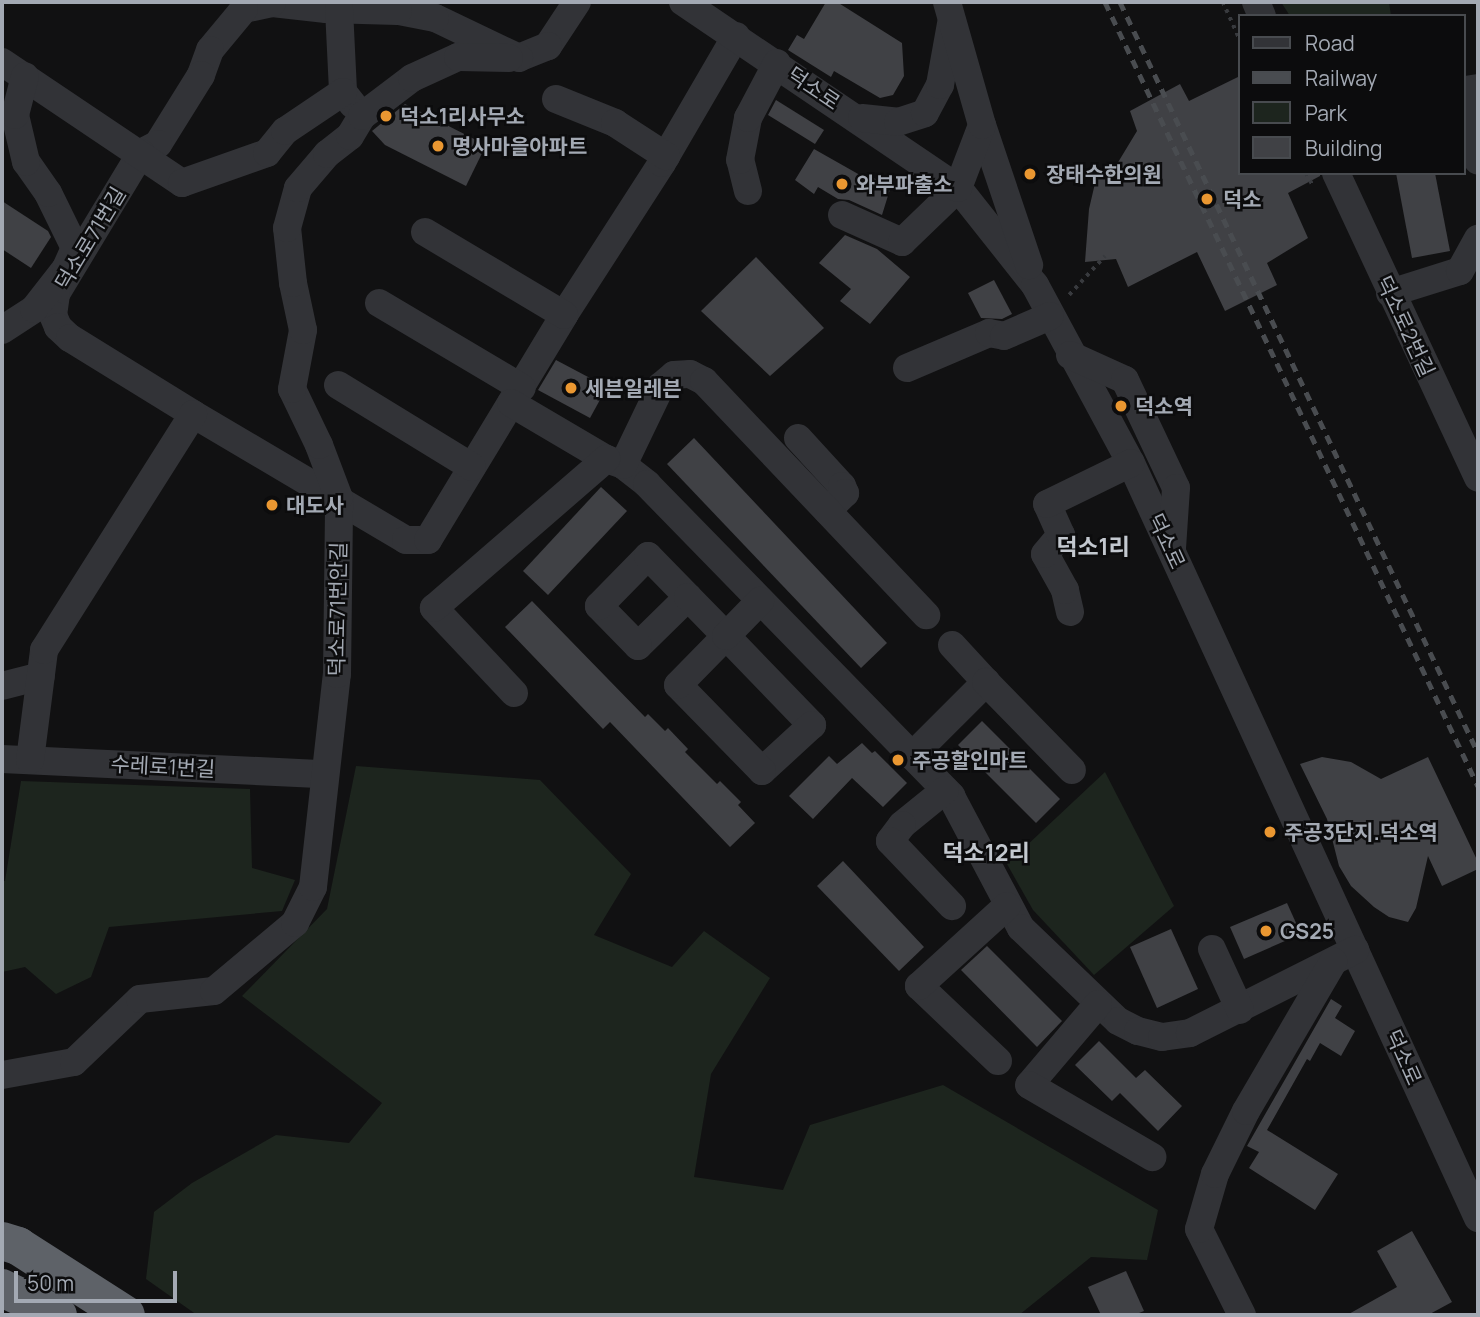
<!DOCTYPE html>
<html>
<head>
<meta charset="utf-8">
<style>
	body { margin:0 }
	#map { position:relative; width:1480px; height:1317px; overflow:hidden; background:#111112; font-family:Manrope,"Noto Sans KR",sans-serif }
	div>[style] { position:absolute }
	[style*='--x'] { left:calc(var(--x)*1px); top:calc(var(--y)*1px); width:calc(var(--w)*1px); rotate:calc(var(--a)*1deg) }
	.green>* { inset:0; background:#1d251e }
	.building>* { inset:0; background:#404145 }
	.path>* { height:3.5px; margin-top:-1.75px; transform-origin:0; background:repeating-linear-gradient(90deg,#383a3e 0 3.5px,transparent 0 8.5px) }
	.minor>* { height:28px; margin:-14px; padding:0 14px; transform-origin:14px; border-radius:14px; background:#323337 }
	.highway>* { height:38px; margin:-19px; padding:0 19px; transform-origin:19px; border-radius:19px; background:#5e6268 }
	.rail>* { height:5px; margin-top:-2.5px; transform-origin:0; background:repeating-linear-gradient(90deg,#494c50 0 9px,transparent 0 16px) }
	.dots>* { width:19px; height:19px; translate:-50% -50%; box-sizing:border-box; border:4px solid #0c0c0d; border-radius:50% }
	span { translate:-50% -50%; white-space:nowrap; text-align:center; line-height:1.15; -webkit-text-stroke:5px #0c0c0d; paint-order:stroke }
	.street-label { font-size:21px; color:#a3a9b3 }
	.poi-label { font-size:21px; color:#a3a9b3; font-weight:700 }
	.left { translate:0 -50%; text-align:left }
	.neighbourhood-label { font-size:23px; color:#c3c8cf; font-weight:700 }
	.frame { position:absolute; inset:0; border:4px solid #a3a9b3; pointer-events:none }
	.legend { position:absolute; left:1238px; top:14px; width:228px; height:161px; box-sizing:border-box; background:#0c0c0d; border:2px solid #484b4f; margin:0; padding:9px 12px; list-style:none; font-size:21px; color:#a3a9b3 }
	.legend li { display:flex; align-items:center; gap:14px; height:35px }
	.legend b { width:35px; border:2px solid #484b4f }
	.scale { position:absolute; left:14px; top:1271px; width:163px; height:32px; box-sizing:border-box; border:4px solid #a3a9b3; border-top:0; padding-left:9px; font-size:21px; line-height:24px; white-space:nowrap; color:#a3a9b3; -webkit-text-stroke:5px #0c0c0d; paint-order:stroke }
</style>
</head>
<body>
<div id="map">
	<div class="green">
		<div style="clip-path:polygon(1281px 2px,1389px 2px,1391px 16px,1290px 16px)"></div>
		<div style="clip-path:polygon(356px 766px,540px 780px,631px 874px,594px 935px,672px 967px,704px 931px,770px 978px,711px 1074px,694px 1177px,783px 1190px,810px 1125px,943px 1085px,1158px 1210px,1147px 1260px,1091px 1257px,1019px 1315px,197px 1315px,146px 1279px,154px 1212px,192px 1183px,276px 1135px,349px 1143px,382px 1103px,242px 996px,327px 909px)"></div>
		<div style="clip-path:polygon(1105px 772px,1174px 906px,1094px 975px,1033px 910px,1007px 864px)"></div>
		<div style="clip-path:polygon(21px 781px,250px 789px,252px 868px,295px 880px,282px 911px,109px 927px,91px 977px,56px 994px,25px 967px,2px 972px,2px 881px,5px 881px)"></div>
	</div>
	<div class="building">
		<div style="clip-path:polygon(826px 2px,837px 2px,902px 43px,904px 76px,893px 95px,880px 98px,834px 71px,831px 77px,788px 50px,797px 35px,804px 39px)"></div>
		<div style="clip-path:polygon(1240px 76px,1240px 173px,1320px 173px,1320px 176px,1288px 193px,1308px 238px,1267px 263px,1277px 285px,1225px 311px,1197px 252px,1128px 287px,1116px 259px,1085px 262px,1089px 209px,1096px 179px,1117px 164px,1137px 131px,1130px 111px,1180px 84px,1189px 101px)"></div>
		<div style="clip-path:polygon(776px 100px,824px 130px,815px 144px,768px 115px)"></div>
		<div style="clip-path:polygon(405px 104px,486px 145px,466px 186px,385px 145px,372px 131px)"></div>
		<div style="clip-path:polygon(814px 149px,867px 179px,869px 176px,891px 186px,882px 215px,849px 200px,838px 199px,818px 187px,814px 194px,795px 180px)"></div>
		<div style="clip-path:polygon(1396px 173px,1435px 173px,1450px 251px,1412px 258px)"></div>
		<div style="clip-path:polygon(2px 201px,48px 231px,51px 237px,31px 268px,2px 249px)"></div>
		<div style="clip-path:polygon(845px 235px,877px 249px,910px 277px,870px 324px,840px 301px,851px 289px,819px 263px)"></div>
		<div style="clip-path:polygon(756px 257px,824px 328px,770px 376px,701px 311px)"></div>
		<div style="clip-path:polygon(994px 280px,1012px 314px,1002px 319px,981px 318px,968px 293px)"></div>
		<div style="clip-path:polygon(556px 360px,607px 387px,590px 418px,538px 390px)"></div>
		<div style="clip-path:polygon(694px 438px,887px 643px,861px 668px,667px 464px)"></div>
		<div style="clip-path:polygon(601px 487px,627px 511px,548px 595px,523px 571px)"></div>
		<div style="clip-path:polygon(532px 601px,645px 717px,648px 714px,665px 731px,668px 728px,688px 749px,685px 752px,717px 784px,720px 781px,741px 802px,738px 805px,755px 823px,730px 847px,610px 722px,603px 729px,505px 627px)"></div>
		<div style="clip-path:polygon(982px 721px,1060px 799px,1036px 823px,958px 745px)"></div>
		<div style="clip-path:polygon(862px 743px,872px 753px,875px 751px,907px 783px,883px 807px,852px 778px,813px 819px,789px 796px,829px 756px,837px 764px)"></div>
		<div style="clip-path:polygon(1322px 757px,1351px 762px,1381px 779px,1428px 757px,1478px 862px,1478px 869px,1442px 886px,1428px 856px,1416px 908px,1408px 922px,1389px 917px,1374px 907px,1351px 886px,1339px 866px,1327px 819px,1300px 764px)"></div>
		<div style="clip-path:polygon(843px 861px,924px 947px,899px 971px,817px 886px)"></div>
		<div style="clip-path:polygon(1287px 903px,1301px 934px,1244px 959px,1230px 927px)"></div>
		<div style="clip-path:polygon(1171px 929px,1198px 989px,1157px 1008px,1130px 947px)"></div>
		<div style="clip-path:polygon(987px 946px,1062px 1021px,1037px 1047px,961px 970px)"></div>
		<div style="clip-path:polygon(1331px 999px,1342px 1006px,1335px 1018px,1355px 1031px,1341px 1056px,1320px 1043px,1310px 1061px,1307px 1059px,1267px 1130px,1338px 1174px,1315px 1210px,1249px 1168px,1259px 1152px,1247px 1146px)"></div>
		<div style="clip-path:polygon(1099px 1041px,1136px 1078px,1145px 1070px,1182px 1106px,1158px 1131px,1120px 1093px,1112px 1101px,1075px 1065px)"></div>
		<div style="clip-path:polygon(1412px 1231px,1452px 1302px,1428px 1315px,1347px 1315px,1397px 1287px,1377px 1251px)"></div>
		<div style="clip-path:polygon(1126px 1271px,1144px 1311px,1134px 1315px,1101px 1315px,1088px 1287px)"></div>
	</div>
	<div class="path">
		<div style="--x:1223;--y:2;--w:42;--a:65.9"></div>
		<div style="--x:1306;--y:173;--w:13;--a:61"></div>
		<div style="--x:1069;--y:295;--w:53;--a:-47.3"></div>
	</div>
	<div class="minor">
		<div style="--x:577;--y:2;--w:53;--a:123.4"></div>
		<div style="--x:548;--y:46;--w:31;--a:158"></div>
		<div style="--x:519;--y:58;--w:93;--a:-154.5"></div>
		<div style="--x:435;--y:18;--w:38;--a:-169"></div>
		<div style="--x:398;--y:11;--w:72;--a:-178.4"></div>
		<div style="--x:326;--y:9;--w:54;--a:-173.7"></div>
		<div style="--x:272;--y:3;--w:29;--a:168"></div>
		<div style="--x:244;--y:9;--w:53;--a:129.7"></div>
		<div style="--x:210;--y:50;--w:27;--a:110"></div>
		<div style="--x:201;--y:75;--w:81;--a:121.9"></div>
		<div style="--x:158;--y:144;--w:19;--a:152"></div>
		<div style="--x:141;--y:153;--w:165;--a:121.1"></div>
		<div style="--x:56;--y:294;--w:21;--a:98"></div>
		<div style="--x:53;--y:315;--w:13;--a:67"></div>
		<div style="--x:58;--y:327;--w:16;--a:43"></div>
		<div style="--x:70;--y:338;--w:145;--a:31.7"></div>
		<div style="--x:193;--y:414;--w:247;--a:30.6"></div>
		<div style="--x:406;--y:540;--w:22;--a:0"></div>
		<div style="--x:428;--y:540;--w:263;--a:-58.8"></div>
		<div style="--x:564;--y:315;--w:181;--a:-57.2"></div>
		<div style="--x:662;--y:163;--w:147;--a:-59.8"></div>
		<div style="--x:683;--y:2;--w:332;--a:34.1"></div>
		<div style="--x:958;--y:188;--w:124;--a:51.6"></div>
		<div style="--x:1035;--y:285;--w:202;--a:61.7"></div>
		<div style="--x:1131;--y:463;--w:831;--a:65.32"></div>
		<div style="--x:1256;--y:2;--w:15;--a:67"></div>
		<div style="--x:339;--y:9;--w:83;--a:87.2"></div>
		<div style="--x:343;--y:92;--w:16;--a:52"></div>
		<div style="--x:2;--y:62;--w:217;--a:33.9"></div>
		<div style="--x:182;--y:183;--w:90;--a:-19.4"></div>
		<div style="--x:267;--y:153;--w:28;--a:-51"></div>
		<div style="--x:285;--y:131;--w:70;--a:-33.9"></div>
		<div style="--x:1478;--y:88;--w:13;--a:171"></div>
		<div style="--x:1465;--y:90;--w:72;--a:79.6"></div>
		<div style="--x:556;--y:99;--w:64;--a:22.1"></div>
		<div style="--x:615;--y:123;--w:61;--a:32.9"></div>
		<div style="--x:862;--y:118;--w:36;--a:6"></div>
		<div style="--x:898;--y:122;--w:28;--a:-18"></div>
		<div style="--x:925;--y:113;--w:32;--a:-62"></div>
		<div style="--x:940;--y:85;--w:62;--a:-79.8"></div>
		<div style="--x:982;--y:125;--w:148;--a:71.4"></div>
		<div style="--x:1336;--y:173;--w:336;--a:65"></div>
		<div style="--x:748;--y:191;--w:32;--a:-104"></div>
		<div style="--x:740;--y:160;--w:43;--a:-79.2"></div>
		<div style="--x:748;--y:118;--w:62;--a:-62.2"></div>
		<div style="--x:842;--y:215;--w:66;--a:24.2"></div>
		<div style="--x:902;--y:242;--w:78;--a:-44"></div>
		<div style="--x:958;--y:188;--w:67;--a:-69.1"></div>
		<div style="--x:982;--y:125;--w:128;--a:-105.9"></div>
		<div style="--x:425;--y:232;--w:162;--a:30.8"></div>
		<div style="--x:1390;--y:293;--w:73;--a:-17.4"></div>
		<div style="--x:1460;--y:271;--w:37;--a:-61"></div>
		<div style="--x:379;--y:303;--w:166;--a:30.7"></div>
		<div style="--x:2;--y:330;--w:38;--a:-33"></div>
		<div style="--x:34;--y:309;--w:52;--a:-52"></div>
		<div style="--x:66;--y:268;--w:22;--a:-66"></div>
		<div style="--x:75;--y:248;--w:61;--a:-116.1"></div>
		<div style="--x:48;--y:193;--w:38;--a:-125"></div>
		<div style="--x:26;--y:162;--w:48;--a:-103.2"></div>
		<div style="--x:15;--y:115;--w:40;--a:-75.6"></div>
		<div style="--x:1070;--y:355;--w:60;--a:24.4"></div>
		<div style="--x:1125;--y:380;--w:119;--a:64.7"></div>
		<div style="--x:1176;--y:488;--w:61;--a:93.8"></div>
		<div style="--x:907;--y:368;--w:89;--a:-23.1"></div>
		<div style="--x:989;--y:333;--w:15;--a:11"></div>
		<div style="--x:1004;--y:336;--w:50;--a:-23.5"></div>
		<div style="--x:338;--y:385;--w:157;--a:31.5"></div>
		<div style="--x:511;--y:403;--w:110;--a:30.5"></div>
		<div style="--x:606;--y:459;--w:18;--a:19"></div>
		<div style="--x:623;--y:465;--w:31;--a:38"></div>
		<div style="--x:647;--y:484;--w:436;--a:45.7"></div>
		<div style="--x:951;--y:796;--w:149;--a:62.1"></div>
		<div style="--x:1021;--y:928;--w:134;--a:43.8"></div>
		<div style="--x:1118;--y:1021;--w:22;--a:27"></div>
		<div style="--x:1138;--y:1031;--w:25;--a:14"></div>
		<div style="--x:1162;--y:1037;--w:28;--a:-8"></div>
		<div style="--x:1190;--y:1033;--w:185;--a:-26.7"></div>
		<div style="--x:798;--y:438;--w:65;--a:47.5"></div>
		<div style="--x:842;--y:486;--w:8;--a:67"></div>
		<div style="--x:845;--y:493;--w:25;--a:135"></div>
		<div style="--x:623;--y:465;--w:88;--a:-64.3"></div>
		<div style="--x:661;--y:386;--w:17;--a:-40"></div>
		<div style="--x:674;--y:375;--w:16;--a:-4"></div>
		<div style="--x:690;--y:374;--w:16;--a:27"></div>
		<div style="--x:704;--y:381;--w:323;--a:46.5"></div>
		<div style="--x:688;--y:597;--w:70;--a:135.6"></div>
		<div style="--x:638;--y:646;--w:56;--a:-134.3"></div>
		<div style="--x:599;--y:606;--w:70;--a:-45.6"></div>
		<div style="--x:648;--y:556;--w:57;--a:45.7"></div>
		<div style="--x:688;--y:597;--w:54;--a:45.7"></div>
		<div style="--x:726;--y:636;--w:124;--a:46"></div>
		<div style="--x:812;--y:725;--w:68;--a:137.4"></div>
		<div style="--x:762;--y:771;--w:120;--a:-134.3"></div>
		<div style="--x:678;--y:685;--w:69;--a:-45.6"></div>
		<div style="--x:726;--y:636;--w:49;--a:-45.8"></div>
		<div style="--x:1070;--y:612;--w:23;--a:-103"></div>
		<div style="--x:1065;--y:590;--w:41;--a:-119.1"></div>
		<div style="--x:1045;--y:554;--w:25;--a:-50"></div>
		<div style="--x:1061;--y:535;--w:34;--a:-114"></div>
		<div style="--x:1047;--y:504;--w:93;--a:-26"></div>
		<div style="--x:952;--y:645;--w:50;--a:47.4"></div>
		<div style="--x:2;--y:686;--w:40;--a:-14.4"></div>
		<div style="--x:514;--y:693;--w:117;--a:-133.3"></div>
		<div style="--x:434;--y:608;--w:228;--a:-40.9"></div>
		<div style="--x:912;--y:756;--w:105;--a:-45"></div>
		<div style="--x:986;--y:682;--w:123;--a:45.7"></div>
		<div style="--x:2;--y:759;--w:322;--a:2.7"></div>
		<div style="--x:30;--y:760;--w:111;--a:-82.7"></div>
		<div style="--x:44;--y:650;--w:279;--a:-57.7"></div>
		<div style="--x:945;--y:790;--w:55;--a:140.9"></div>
		<div style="--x:902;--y:825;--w:20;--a:127"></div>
		<div style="--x:890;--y:841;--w:90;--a:46.4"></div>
		<div style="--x:1212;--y:949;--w:67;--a:65.3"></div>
		<div style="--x:1098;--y:1004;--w:106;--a:130.4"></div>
		<div style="--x:1029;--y:1085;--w:143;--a:30.3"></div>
		<div style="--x:998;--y:1061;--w:109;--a:-136.5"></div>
		<div style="--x:919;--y:986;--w:119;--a:-42.3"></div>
		<div style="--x:2;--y:1075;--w:73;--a:-10.2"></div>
		<div style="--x:74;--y:1062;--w:91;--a:-43.7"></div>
		<div style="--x:140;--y:999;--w:74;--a:-6.2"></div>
		<div style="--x:214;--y:991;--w:106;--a:-40"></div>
		<div style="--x:295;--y:923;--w:40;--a:-63.4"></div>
		<div style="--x:313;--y:887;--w:214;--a:-83.6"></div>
		<div style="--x:337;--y:674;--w:176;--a:-89.3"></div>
		<div style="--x:339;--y:498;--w:57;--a:-110.7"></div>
		<div style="--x:319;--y:445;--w:62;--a:-115.7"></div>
		<div style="--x:292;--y:389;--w:60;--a:-79.4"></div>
		<div style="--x:303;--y:330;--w:48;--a:-102"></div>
		<div style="--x:293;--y:283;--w:55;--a:-96.2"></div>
		<div style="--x:287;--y:228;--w:41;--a:-74.6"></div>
		<div style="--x:298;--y:188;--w:45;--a:-49.5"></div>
		<div style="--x:327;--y:154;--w:29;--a:-38"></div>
		<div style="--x:350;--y:136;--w:23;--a:-59"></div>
		<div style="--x:362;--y:116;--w:63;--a:-37.2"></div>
		<div style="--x:412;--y:78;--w:51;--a:-24.5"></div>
		<div style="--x:458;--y:57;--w:51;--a:1.1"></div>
		<div style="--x:1242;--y:1315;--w:96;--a:-116.6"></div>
		<div style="--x:1199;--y:1229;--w:57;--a:-73.8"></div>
		<div style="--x:1215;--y:1174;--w:70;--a:-63.8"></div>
		<div style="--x:1246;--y:1111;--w:173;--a:-59.7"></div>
	</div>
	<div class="highway">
		<div style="--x:2;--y:1241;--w:17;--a:17"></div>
		<div style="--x:18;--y:1246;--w:128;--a:32.6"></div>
		<div style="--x:2;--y:1288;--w:62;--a:25.7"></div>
	</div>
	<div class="rail">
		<div style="--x:1105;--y:2;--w:868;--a:64.56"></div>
		<div style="--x:1120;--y:2;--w:832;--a:64.51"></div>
	</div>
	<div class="dots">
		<div style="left:386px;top:116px;background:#ea9731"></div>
		<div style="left:438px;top:146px;background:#ea9731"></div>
		<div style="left:1030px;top:174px;background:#ea9731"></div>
		<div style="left:842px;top:184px;background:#ea9731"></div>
		<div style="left:1207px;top:199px;background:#ea9731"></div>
		<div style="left:571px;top:388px;background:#ea9731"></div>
		<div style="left:1121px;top:406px;background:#ea9731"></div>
		<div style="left:272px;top:505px;background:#ea9731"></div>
		<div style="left:898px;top:760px;background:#ea9731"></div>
		<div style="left:1270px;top:832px;background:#ea9731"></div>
		<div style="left:1266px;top:931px;background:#ea9731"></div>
	</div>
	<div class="street-label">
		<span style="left:814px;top:88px;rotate:34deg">덕소로</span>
		<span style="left:90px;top:238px;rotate:-59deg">덕소로71번길</span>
		<span style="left:1406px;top:326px;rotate:65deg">덕소로2번길</span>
		<span style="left:1167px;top:541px;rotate:65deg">덕소로</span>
		<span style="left:337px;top:609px;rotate:-89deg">덕소로71번안길</span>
		<span style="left:163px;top:766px;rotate:3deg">수레로1번길</span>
		<span style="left:1404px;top:1057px;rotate:66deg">덕소로</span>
	</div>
	<div class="poi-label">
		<span class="left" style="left:400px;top:116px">덕소1리사무소</span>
		<span class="left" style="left:452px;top:146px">명사마을아파트</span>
		<span class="left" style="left:1046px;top:174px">장태수한의원</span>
		<span class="left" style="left:856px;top:184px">와부파출소</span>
		<span class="left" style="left:1223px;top:199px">덕소</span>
		<span class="left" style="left:585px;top:388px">세븐일레븐</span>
		<span class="left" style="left:1135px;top:406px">덕소역</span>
		<span class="left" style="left:286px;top:505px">대도사</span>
		<span class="left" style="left:912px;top:760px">주공할인마트</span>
		<span class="left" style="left:1284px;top:832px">주공3단지.덕소역</span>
		<span class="left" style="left:1280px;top:931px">GS25</span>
	</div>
	<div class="neighbourhood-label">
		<span style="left:1093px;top:546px">덕소1리</span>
		<span style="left:986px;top:852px">덕소12리</span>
	</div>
	<div class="frame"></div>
	<ul class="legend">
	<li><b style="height:9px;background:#323337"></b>Road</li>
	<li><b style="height:9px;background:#494c50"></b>Railway</li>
	<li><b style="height:19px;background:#1d251e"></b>Park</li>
	<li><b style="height:19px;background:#404145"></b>Building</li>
	</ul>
	<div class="scale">50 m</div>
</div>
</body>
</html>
